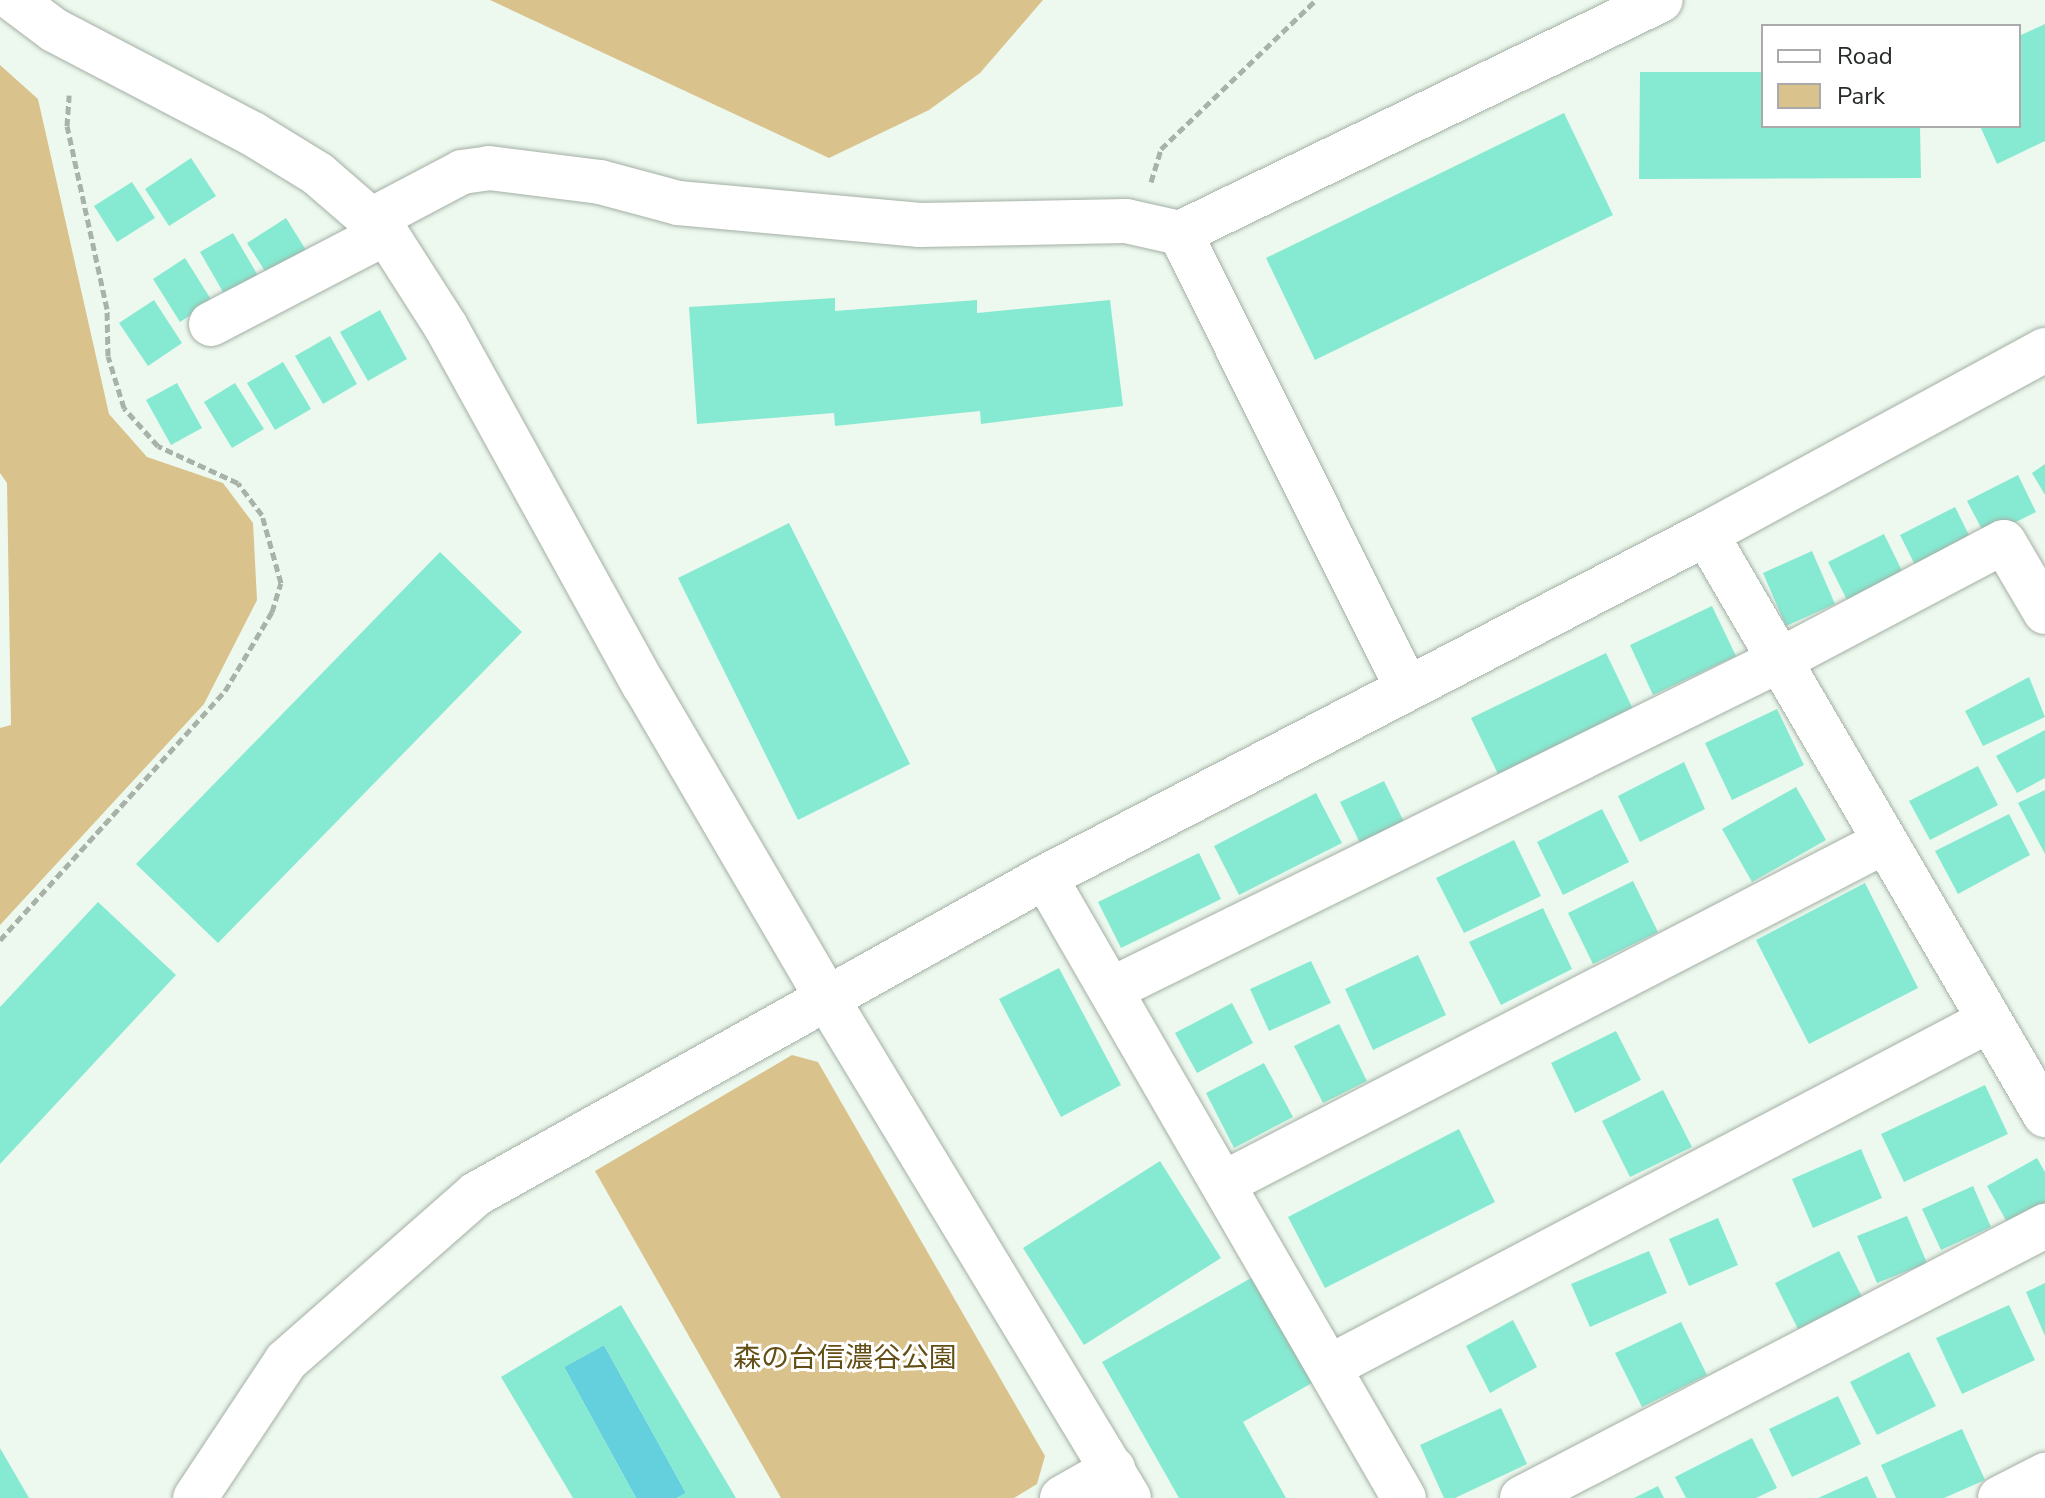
<!DOCTYPE html>
<html>
<head>
<meta charset="utf-8">
<style>
	body { margin:0 }
	#map { position:relative; width:2045px; height:1498px; overflow:hidden; background:#edf9ee; font-family:"Nunito Sans","Noto Sans JP",sans-serif }
	div>[style] { position:absolute }
	[style*='--x'] { left:calc(var(--x)*1px); top:calc(var(--y)*1px); width:calc(var(--w)*1px); rotate:calc(var(--a)*1deg) }
	.green>* { inset:0; background:#d9c28b }
	.water>* { inset:0; background:#64cfdd }
	.building>* { inset:0; background:#86ead2 }
	.path>* { height:5px; margin-top:-2.5px; transform-origin:0; background:repeating-linear-gradient(90deg,#a9b2a9 0 8px,transparent 0 12px) }
	.roads { filter:drop-shadow(0 0 2px #a4afa5) drop-shadow(0 0 2px #a4afa5) }
	.minor>* { height:44px; margin:-22px; padding:0 22px; transform-origin:22px; border-radius:22px; background:#fff }
	span { translate:-50% -50%; white-space:nowrap; text-align:center; line-height:1.15; -webkit-text-stroke:6px #fff; paint-order:stroke }
	.park-label { font-size:28px; color:#634e15 }
	.legend { position:absolute; left:1761px; top:24px; width:260px; height:104px; box-sizing:border-box; background:#fff; border:2px solid #a9aaa9; margin:0; padding:10px 14px; list-style:none; font-size:24px; color:#272b27 }
	.legend li { display:flex; align-items:center; gap:16px; height:40px }
	.legend b { width:40px; border:2px solid #a9aaa9 }
</style>
</head>
<body>
<div id="map">
	<div class="green">
		<div style="clip-path:polygon(490px 0,1043px 0,980px 73px,929px 110px,829px 158px)"></div>
		<div style="clip-path:polygon(0 65px,38px 99px,109px 414px,147px 457px,223px 483px,253px 523px,257px 600px,204px 704px,0 925px,0 728px,11px 725px,7px 483px,0 473px)"></div>
		<div style="clip-path:polygon(792px 1055px,818px 1062px,1045px 1456px,1037px 1484px,1014px 1498px,781px 1498px,595px 1171px)"></div>
	</div>
	<div class="water">
		<div style="clip-path:polygon(604px 1345px,686px 1493px,677px 1498px,636px 1498px,564px 1367px)"></div>
	</div>
	<div class="building">
		<div style="clip-path:polygon(2045px 24px,2045px 141px,1997px 164px,1980px 126px,2019px 126px,2019px 36px)"></div>
		<div style="clip-path:polygon(1640px 72px,1763px 72px,1763px 126px,1920px 126px,1921px 178px,1639px 179px)"></div>
		<div style="clip-path:polygon(1564px 113px,1613px 215px,1315px 360px,1266px 258px)"></div>
		<div style="clip-path:polygon(191px 158px,216px 196px,169px 226px,145px 189px)"></div>
		<div style="clip-path:polygon(132px 182px,155px 218px,117px 242px,94px 206px)"></div>
		<div style="clip-path:polygon(286px 218px,311px 258px,272px 282px,247px 243px)"></div>
		<div style="clip-path:polygon(233px 233px,260px 279px,227px 299px,200px 252px)"></div>
		<div style="clip-path:polygon(185px 258px,212px 301px,180px 322px,153px 279px)"></div>
		<div style="clip-path:polygon(835px 298px,835px 311px,977px 300px,977px 313px,1110px 300px,1123px 406px,981px 424px,980px 411px,835px 426px,834px 413px,697px 424px,689px 307px)"></div>
		<div style="clip-path:polygon(154px 300px,182px 343px,148px 366px,119px 323px)"></div>
		<div style="clip-path:polygon(380px 310px,407px 359px,368px 381px,340px 332px)"></div>
		<div style="clip-path:polygon(330px 336px,357px 384px,323px 404px,295px 356px)"></div>
		<div style="clip-path:polygon(283px 362px,311px 409px,275px 430px,247px 383px)"></div>
		<div style="clip-path:polygon(177px 383px,202px 428px,171px 445px,146px 400px)"></div>
		<div style="clip-path:polygon(235px 383px,264px 429px,232px 448px,204px 402px)"></div>
		<div style="clip-path:polygon(2045px 464px,2045px 495px,2032px 473px)"></div>
		<div style="clip-path:polygon(2018px 475px,2036px 512px,1986px 537px,1967px 501px)"></div>
		<div style="clip-path:polygon(1955px 507px,1974px 545px,1919px 573px,1900px 535px)"></div>
		<div style="clip-path:polygon(789px 523px,910px 764px,798px 820px,678px 578px)"></div>
		<div style="clip-path:polygon(1884px 534px,1906px 579px,1850px 606px,1828px 562px)"></div>
		<div style="clip-path:polygon(1812px 551px,1835px 604px,1786px 626px,1763px 573px)"></div>
		<div style="clip-path:polygon(440px 552px,522px 632px,218px 943px,136px 864px)"></div>
		<div style="clip-path:polygon(1712px 606px,1736px 656px,1653px 695px,1630px 645px)"></div>
		<div style="clip-path:polygon(1606px 653px,1633px 709px,1498px 774px,1471px 718px)"></div>
		<div style="clip-path:polygon(2029px 677px,2045px 717px,1983px 746px,1965px 711px)"></div>
		<div style="clip-path:polygon(1777px 709px,1804px 765px,1732px 800px,1705px 743px)"></div>
		<div style="clip-path:polygon(2045px 730px,2045px 778px,2017px 793px,1996px 756px)"></div>
		<div style="clip-path:polygon(1684px 762px,1705px 809px,1640px 842px,1618px 796px)"></div>
		<div style="clip-path:polygon(1978px 766px,1998px 805px,1930px 840px,1909px 801px)"></div>
		<div style="clip-path:polygon(1384px 781px,1406px 826px,1362px 847px,1340px 802px)"></div>
		<div style="clip-path:polygon(1796px 787px,1826px 840px,1752px 882px,1722px 829px)"></div>
		<div style="clip-path:polygon(2045px 790px,2045px 854px,2018px 803px)"></div>
		<div style="clip-path:polygon(1316px 793px,1342px 843px,1239px 895px,1214px 846px)"></div>
		<div style="clip-path:polygon(1602px 809px,1629px 862px,1563px 895px,1537px 842px)"></div>
		<div style="clip-path:polygon(2009px 814px,2030px 855px,1958px 894px,1935px 851px)"></div>
		<div style="clip-path:polygon(1514px 840px,1541px 896px,1464px 933px,1436px 878px)"></div>
		<div style="clip-path:polygon(1199px 853px,1221px 899px,1121px 948px,1098px 902px)"></div>
		<div style="clip-path:polygon(1633px 881px,1658px 932px,1593px 964px,1568px 913px)"></div>
		<div style="clip-path:polygon(1865px 883px,1918px 988px,1809px 1044px,1756px 940px)"></div>
		<div style="clip-path:polygon(98px 902px,176px 975px,0 1164px,0 1007px)"></div>
		<div style="clip-path:polygon(1543px 908px,1572px 969px,1501px 1005px,1469px 942px)"></div>
		<div style="clip-path:polygon(1418px 955px,1446px 1015px,1373px 1050px,1345px 989px)"></div>
		<div style="clip-path:polygon(1311px 961px,1331px 1003px,1269px 1031px,1250px 989px)"></div>
		<div style="clip-path:polygon(1059px 968px,1121px 1085px,1061px 1117px,999px 999px)"></div>
		<div style="clip-path:polygon(1232px 1003px,1253px 1043px,1197px 1073px,1175px 1033px)"></div>
		<div style="clip-path:polygon(1339px 1024px,1367px 1081px,1323px 1103px,1294px 1046px)"></div>
		<div style="clip-path:polygon(1616px 1031px,1641px 1080px,1575px 1113px,1551px 1063px)"></div>
		<div style="clip-path:polygon(1264px 1063px,1293px 1117px,1234px 1148px,1206px 1093px)"></div>
		<div style="clip-path:polygon(1985px 1085px,2008px 1134px,1904px 1182px,1881px 1134px)"></div>
		<div style="clip-path:polygon(1663px 1090px,1692px 1147px,1630px 1177px,1602px 1121px)"></div>
		<div style="clip-path:polygon(1459px 1129px,1495px 1202px,1325px 1288px,1288px 1217px)"></div>
		<div style="clip-path:polygon(1861px 1149px,1882px 1198px,1813px 1228px,1792px 1179px)"></div>
		<div style="clip-path:polygon(2037px 1158px,2045px 1172px,2045px 1203px,2008px 1224px,1987px 1186px)"></div>
		<div style="clip-path:polygon(1160px 1161px,1221px 1258px,1084px 1345px,1023px 1248px)"></div>
		<div style="clip-path:polygon(1973px 1186px,1991px 1227px,1941px 1250px,1922px 1209px)"></div>
		<div style="clip-path:polygon(1907px 1216px,1927px 1263px,1877px 1283px,1857px 1236px)"></div>
		<div style="clip-path:polygon(1718px 1218px,1738px 1265px,1689px 1286px,1669px 1239px)"></div>
		<div style="clip-path:polygon(1649px 1251px,1667px 1293px,1590px 1327px,1571px 1284px)"></div>
		<div style="clip-path:polygon(1839px 1251px,1862px 1297px,1798px 1329px,1775px 1283px)"></div>
		<div style="clip-path:polygon(1253px 1277px,1312px 1383px,1243px 1422px,1286px 1498px,1179px 1498px,1102px 1362px)"></div>
		<div style="clip-path:polygon(2045px 1283px,2045px 1336px,2026px 1292px)"></div>
		<div style="clip-path:polygon(621px 1305px,736px 1498px,677px 1498px,686px 1493px,604px 1345px,564px 1367px,636px 1498px,573px 1498px,501px 1377px)"></div>
		<div style="clip-path:polygon(2009px 1305px,2035px 1360px,1962px 1394px,1936px 1338px)"></div>
		<div style="clip-path:polygon(1513px 1320px,1537px 1367px,1490px 1393px,1466px 1346px)"></div>
		<div style="clip-path:polygon(1681px 1322px,1707px 1375px,1642px 1407px,1615px 1353px)"></div>
		<div style="clip-path:polygon(1909px 1352px,1936px 1406px,1877px 1435px,1850px 1382px)"></div>
		<div style="clip-path:polygon(1838px 1396px,1861px 1444px,1792px 1477px,1769px 1429px)"></div>
		<div style="clip-path:polygon(1501px 1408px,1527px 1464px,1455px 1498px,1444px 1498px,1420px 1445px)"></div>
		<div style="clip-path:polygon(1962px 1429px,1985px 1480px,1944px 1498px,1896px 1498px,1881px 1465px)"></div>
		<div style="clip-path:polygon(1752px 1438px,1777px 1488px,1756px 1498px,1686px 1498px,1675px 1477px)"></div>
		<div style="clip-path:polygon(0 1448px,29px 1498px,0 1498px)"></div>
		<div style="clip-path:polygon(1867px 1476px,1877px 1498px,1818px 1498px)"></div>
		<div style="clip-path:polygon(1658px 1486px,1664px 1498px,1634px 1498px)"></div>
	</div>
	<div class="path">
		<div style="--x:1151;--y:182;--w:34;--a:-73"></div>
		<div style="--x:1161;--y:149;--w:215;--a:-43.9"></div>
		<div style="--x:0;--y:940;--w:336;--a:-47.9"></div>
		<div style="--x:225;--y:691;--w:92;--a:-59.3"></div>
		<div style="--x:272;--y:612;--w:30;--a:-73"></div>
		<div style="--x:281;--y:583;--w:71;--a:-105.6"></div>
		<div style="--x:262;--y:515;--w:40;--a:-127"></div>
		<div style="--x:238;--y:483;--w:88;--a:-155.2"></div>
		<div style="--x:158;--y:446;--w:51;--a:-131.8"></div>
		<div style="--x:124;--y:408;--w:54;--a:-107.1"></div>
		<div style="--x:108;--y:356;--w:47;--a:-91.2"></div>
		<div style="--x:107;--y:309;--w:187;--a:-102.3"></div>
		<div style="--x:67;--y:126;--w:31;--a:-86"></div>
	</div>
	<div class="roads">
		<div class="minor">
			<div style="--x:14;--y:0;--w:50;--a:36.9"></div>
			<div style="--x:54;--y:30;--w:225;--a:27.6"></div>
			<div style="--x:253;--y:134;--w:76;--a:31.6"></div>
			<div style="--x:318;--y:174;--w:90;--a:40.9"></div>
			<div style="--x:386;--y:233;--w:112;--a:57.4"></div>
			<div style="--x:446;--y:327;--w:409;--a:61.1"></div>
			<div style="--x:644;--y:685;--w:361;--a:59.7"></div>
			<div style="--x:826;--y:997;--w:585;--a:58.83"></div>
			<div style="--x:373;--y:219;--w:101;--a:-27.8"></div>
			<div style="--x:462;--y:172;--w:27;--a:-8"></div>
			<div style="--x:489;--y:168;--w:112;--a:7.2"></div>
			<div style="--x:600;--y:182;--w:81;--a:15.1"></div>
			<div style="--x:678;--y:203;--w:243;--a:5.2"></div>
			<div style="--x:920;--y:225;--w:206;--a:-1.1"></div>
			<div style="--x:1126;--y:221;--w:55;--a:12.5"></div>
			<div style="--x:1180;--y:233;--w:506;--a:63.49"></div>
			<div style="--x:1180;--y:233;--w:534;--a:-25.85"></div>
			<div style="--x:211;--y:324;--w:197;--a:-27.5"></div>
			<div style="--x:1706;--y:534;--w:673;--a:59.74"></div>
			<div style="--x:1045;--y:877;--w:717;--a:59.97"></div>
			<div style="--x:1114;--y:988;--w:740;--a:-26.22"></div>
			<div style="--x:1778;--y:661;--w:255;--a:-27.8"></div>
			<div style="--x:2004;--y:542;--w:81;--a:59.6"></div>
			<div style="--x:1224;--y:1183;--w:743;--a:-27.32"></div>
			<div style="--x:1331;--y:1366;--w:742;--a:-27.7"></div>
			<div style="--x:195;--y:1498;--w:164;--a:-56.4"></div>
			<div style="--x:286;--y:1361;--w:253;--a:-41.3"></div>
			<div style="--x:476;--y:1194;--w:651;--a:-29.12"></div>
			<div style="--x:1045;--y:877;--w:745;--a:-27.43"></div>
			<div style="--x:1706;--y:534;--w:386;--a:-28.5"></div>
			<div style="--x:1062;--y:1498;--w:59;--a:-29.6"></div>
			<div style="--x:1522;--y:1498;--w:590;--a:-27.48"></div>
			<div style="--x:2000;--y:1498;--w:51;--a:-27.1"></div>
		</div>
	</div>
	<div class="park-label">
		<span style="left:845px;top:1358px">森の台信濃谷公園</span>
	</div>
	<ul class="legend">
	<li><b style="height:10px;background:#fff"></b>Road</li>
	<li><b style="height:22px;background:#d9c28b"></b>Park</li>
	</ul>
</div>
</body>
</html>
